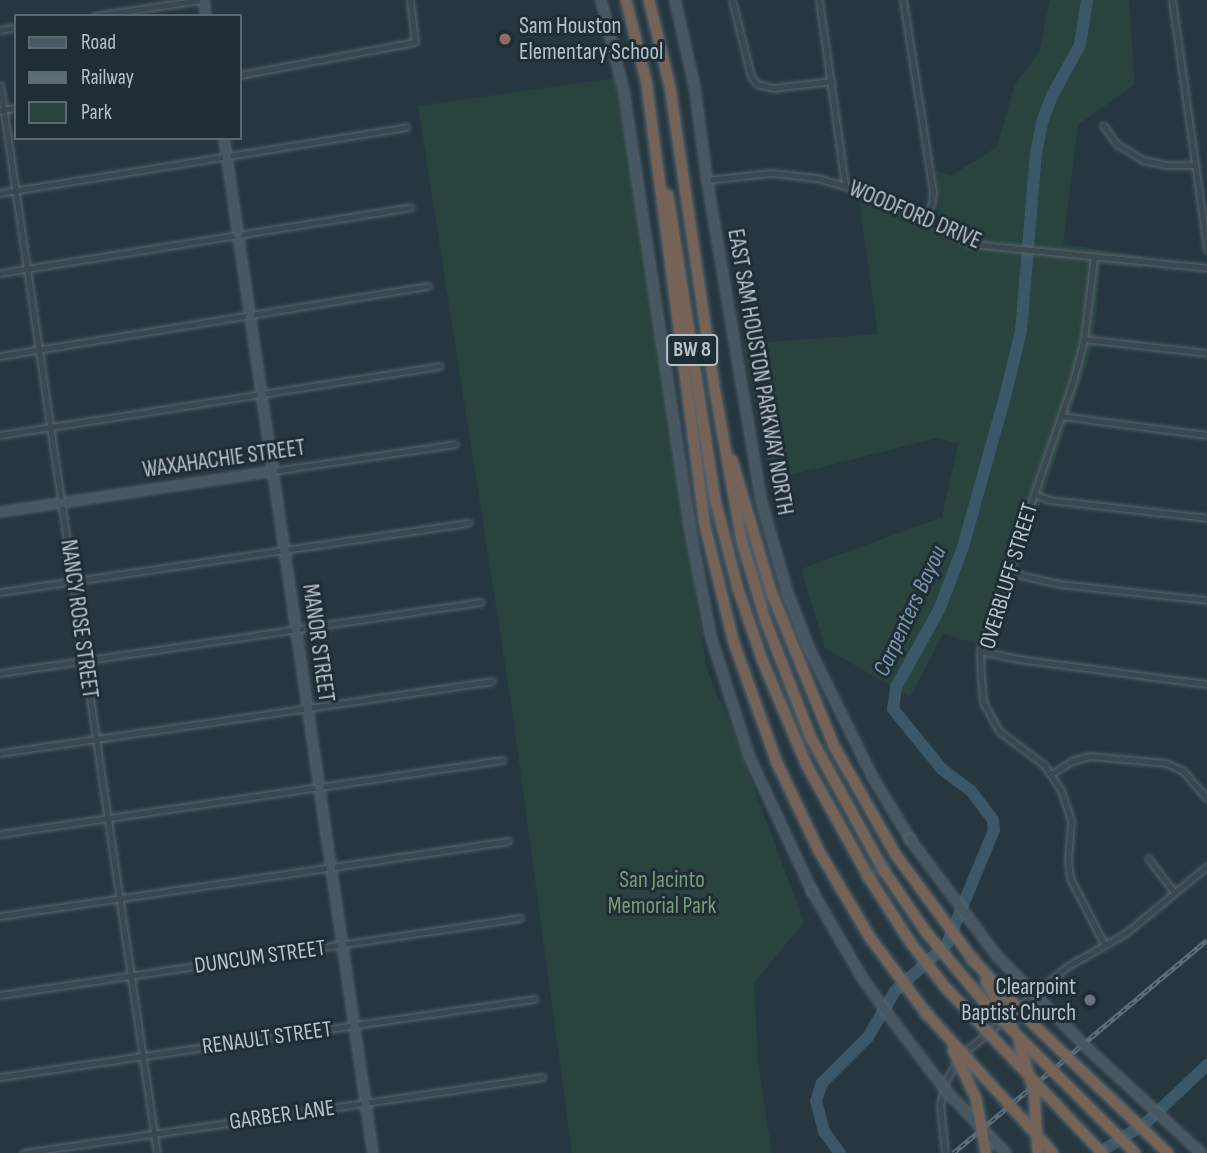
<!DOCTYPE html>
<html>
<head>
<meta charset="utf-8">
<style>
	body { margin:0 }
	#map { position:relative; width:1207px; height:1153px; overflow:hidden; background:#263740; font-family:"Sofia Sans Condensed",sans-serif }
	div>[style] { position:absolute }
	[style*='--x'] { left:calc(var(--x)*1px); top:calc(var(--y)*1px); width:calc(var(--w)*1px); rotate:calc(var(--a)*1deg) }
	.green>* { inset:0; background:#29433f }
	.river>* { height:12px; margin:-6px; padding:0 6px; transform-origin:6px; border-radius:6px; background:#3c5868 }
	.roads { filter:drop-shadow(0 0 2px #58656d) drop-shadow(0 0 2px #58656d) }
	.street>* { height:5px; margin:-2.5px; padding:0 2.5px; transform-origin:2.5px; border-radius:2.5px; background:#3a4850 }
	.secondary>* { height:8px; margin:-4px; padding:0 4px; transform-origin:4px; border-radius:4px; background:#485862 }
	.highway>* { height:10px; margin:-5px; padding:0 5px; transform-origin:5px; border-radius:5px; background:#756357 }
	.rail>* { height:4.5px; margin-top:-2.25px; transform-origin:0; background:repeating-linear-gradient(90deg,#1f2d35 0 5px,#5c6d76 0 10px); box-sizing:border-box; border-block:2px solid #5c6d76 }
	.bridges { filter:drop-shadow(0 0 2px #58656d) drop-shadow(0 0 2px #58656d) }
	.secondary-bridge>* { height:8px; margin:-4px; padding:0 4px; transform-origin:4px; border-radius:4px; background:#485862 }
	.highway-bridge>* { height:10px; margin:-5px; padding:0 5px; transform-origin:5px; border-radius:5px; background:#756357 }
	.dots>* { width:19px; height:19px; translate:-50% -50%; box-sizing:border-box; border:4px solid #1f2d35; border-radius:50% }
	span { translate:-50% -50%; white-space:nowrap; text-align:center; line-height:1.15; -webkit-text-stroke:6px #1f2d35; paint-order:stroke }
	.shield-label span { padding:2px 5px; background:#1f2d35; border:2px solid; border-radius:5px; -webkit-text-stroke-width:0 }
	.shield-label { font-size:21px; color:#b7c2ca; font-weight:700 }
	.poi-label { font-size:23px; color:#b7c2ca }
	.left { translate:0 -50%; text-align:left }
	.right { translate:-100% -50%; text-align:right }
	.street-label { font-size:23px; color:#b7c2ca }
	.park-label { font-size:23px; color:#759f76 }
	.water-label { font-size:24px; color:#7899ac; font-style:italic }
	.legend { position:absolute; left:14px; top:14px; width:228px; height:126px; box-sizing:border-box; background:#1f2d35; border:2px solid #5c6971; margin:0; padding:9px 12px; list-style:none; font-size:21px; color:#b7c2ca }
	.legend li { display:flex; align-items:center; gap:14px; height:35px }
	.legend b { width:35px; border:2px solid #5c6971 }
</style>
</head>
<body>
<div id="map">
	<div class="green">
		<div style="clip-path:polygon(1050px 0,1129px 0,1135px 84px,1078px 125px,1063px 244px,1142px 256px,1141px 268px,1101px 265px,1093px 346px,1008px 601px,988px 647px,943px 634px,910px 697px,825px 648px,801px 569px,942px 517px,958px 444px,937px 438px,771px 480px,743px 344px,878px 334px,856px 179px,937px 216px,940px 199px,937px 171px,952px 175px,997px 147px,1015px 84px,1039px 53px)"></div>
		<div style="clip-path:polygon(615px 78px,643px 234px,707px 670px,730px 724px,804px 922px,754px 983px,758px 1064px,772px 1153px,572px 1153px,511px 702px,418px 106px)"></div>
	</div>
	<div class="river">
		<div style="--x:840;--y:1153;--w:26;--a:-127"></div>
		<div style="--x:824;--y:1132;--w:32;--a:-104"></div>
		<div style="--x:816;--y:1101;--w:19;--a:-72"></div>
		<div style="--x:822;--y:1083;--w:65;--a:-45"></div>
		<div style="--x:868;--y:1037;--w:53;--a:-59.6"></div>
		<div style="--x:895;--y:991;--w:70;--a:-42.1"></div>
		<div style="--x:947;--y:944;--w:123;--a:-67.6"></div>
		<div style="--x:994;--y:830;--w:10;--a:-96"></div>
		<div style="--x:993;--y:820;--w:36;--a:-127"></div>
		<div style="--x:971;--y:791;--w:38;--a:-143"></div>
		<div style="--x:941;--y:768;--w:76;--a:-129.1"></div>
		<div style="--x:893;--y:709;--w:22;--a:-82"></div>
		<div style="--x:896;--y:687;--w:88;--a:-60.8"></div>
		<div style="--x:939;--y:610;--w:67;--a:-69.1"></div>
		<div style="--x:963;--y:547;--w:156;--a:-74.4"></div>
		<div style="--x:1005;--y:397;--w:68;--a:-76.4"></div>
		<div style="--x:1021;--y:331;--w:178;--a:-85.2"></div>
		<div style="--x:1036;--y:154;--w:33;--a:-79"></div>
		<div style="--x:1042;--y:122;--w:30;--a:-69"></div>
		<div style="--x:1053;--y:94;--w:56;--a:-61.1"></div>
		<div style="--x:1080;--y:45;--w:46;--a:-81.2"></div>
		<div style="--x:1099;--y:1153;--w:57;--a:-32.9"></div>
		<div style="--x:1147;--y:1122;--w:83;--a:-43.5"></div>
	</div>
	<div class="roads">
		<div class="street">
			<div style="--x:732;--y:0;--w:78;--a:76"></div>
			<div style="--x:751;--y:76;--w:10;--a:53"></div>
			<div style="--x:757;--y:84;--w:16;--a:14"></div>
			<div style="--x:773;--y:88;--w:59;--a:-6.8"></div>
			<div style="--x:819;--y:0;--w:186;--a:82"></div>
			<div style="--x:903;--y:0;--w:194;--a:81.1"></div>
			<div style="--x:933;--y:192;--w:11;--a:95"></div>
			<div style="--x:932;--y:203;--w:19;--a:118"></div>
			<div style="--x:1172;--y:0;--w:252;--a:82"></div>
			<div style="--x:94;--y:16;--w:108;--a:-8.5"></div>
			<div style="--x:0;--y:30;--w:16;--a:-11"></div>
			<div style="--x:240;--y:75;--w:178;--a:-10.7"></div>
			<div style="--x:415;--y:42;--w:42;--a:-96.8"></div>
			<div style="--x:0;--y:85;--w:1079;--a:81.64"></div>
			<div style="--x:0;--y:110;--w:16;--a:-7"></div>
			<div style="--x:1103;--y:125;--w:24;--a:54"></div>
			<div style="--x:1117;--y:144;--w:31;--a:32"></div>
			<div style="--x:1143;--y:160;--w:25;--a:12"></div>
			<div style="--x:1167;--y:165;--w:28;--a:0"></div>
			<div style="--x:707;--y:180;--w:64;--a:-6.2"></div>
			<div style="--x:771;--y:173;--w:46;--a:6.2"></div>
			<div style="--x:817;--y:178;--w:53;--a:16.4"></div>
			<div style="--x:868;--y:193;--w:116;--a:26.1"></div>
			<div style="--x:972;--y:244;--w:236;--a:5.8"></div>
			<div style="--x:0;--y:193;--w:412;--a:-9.2"></div>
			<div style="--x:1094;--y:257;--w:83;--a:97"></div>
			<div style="--x:1084;--y:339;--w:40;--a:104.4"></div>
			<div style="--x:1074;--y:378;--w:289;--a:109"></div>
			<div style="--x:980;--y:651;--w:26;--a:88"></div>
			<div style="--x:981;--y:677;--w:25;--a:85"></div>
			<div style="--x:983;--y:702;--w:33;--a:61"></div>
			<div style="--x:999;--y:731;--w:56;--a:37.1"></div>
			<div style="--x:1044;--y:765;--w:30;--a:56"></div>
			<div style="--x:1061;--y:790;--w:33;--a:72"></div>
			<div style="--x:1071;--y:821;--w:40;--a:94.3"></div>
			<div style="--x:1068;--y:861;--w:17;--a:83"></div>
			<div style="--x:1070;--y:878;--w:74;--a:62.7"></div>
			<div style="--x:0;--y:273;--w:416;--a:-9.1"></div>
			<div style="--x:1084;--y:339;--w:124;--a:6.5"></div>
			<div style="--x:0;--y:356;--w:434;--a:-9.3"></div>
			<div style="--x:1061;--y:416;--w:147;--a:7.4"></div>
			<div style="--x:0;--y:435;--w:445;--a:-8.9"></div>
			<div style="--x:273;--y:471;--w:184;--a:-8.4"></div>
			<div style="--x:1034;--y:494;--w:17;--a:21"></div>
			<div style="--x:1050;--y:500;--w:158;--a:6.5"></div>
			<div style="--x:1007;--y:572;--w:53;--a:13"></div>
			<div style="--x:1059;--y:584;--w:149;--a:6.2"></div>
			<div style="--x:0;--y:592;--w:474;--a:-8.4"></div>
			<div style="--x:980;--y:651;--w:40;--a:12"></div>
			<div style="--x:1019;--y:659;--w:190;--a:7.6"></div>
			<div style="--x:0;--y:673;--w:486;--a:-8.4"></div>
			<div style="--x:0;--y:753;--w:497;--a:-8.3"></div>
			<div style="--x:1051;--y:774;--w:25;--a:-32"></div>
			<div style="--x:1072;--y:761;--w:19;--a:-16"></div>
			<div style="--x:1090;--y:756;--w:76;--a:5.3"></div>
			<div style="--x:1166;--y:763;--w:19;--a:25"></div>
			<div style="--x:1183;--y:771;--w:37;--a:49"></div>
			<div style="--x:0;--y:834;--w:508;--a:-8.37"></div>
			<div style="--x:1148;--y:858;--w:43;--a:52.6"></div>
			<div style="--x:0;--y:916;--w:514;--a:-8.38"></div>
			<div style="--x:0;--y:995;--w:526;--a:-8.42"></div>
			<div style="--x:0;--y:1077;--w:540;--a:-8.31"></div>
			<div style="--x:23;--y:1153;--w:525;--a:-8.33"></div>
			<div style="--x:945;--y:1153;--w:48;--a:-95.9"></div>
			<div style="--x:940;--y:1105;--w:26;--a:-77"></div>
			<div style="--x:946;--y:1080;--w:29;--a:-59"></div>
			<div style="--x:961;--y:1055;--w:139;--a:-39.8"></div>
			<div style="--x:1068;--y:966;--w:67;--a:-29.6"></div>
			<div style="--x:1126;--y:933;--w:105;--a:-39.6"></div>
		</div>
		<div class="secondary">
			<div style="--x:204;--y:0;--w:16;--a:83"></div>
			<div style="--x:601;--y:0;--w:95;--a:76"></div>
			<div style="--x:624;--y:92;--w:436;--a:81.4"></div>
			<div style="--x:689;--y:523;--w:116;--a:79.1"></div>
			<div style="--x:711;--y:637;--w:125;--a:72.3"></div>
			<div style="--x:749;--y:756;--w:149;--a:65"></div>
			<div style="--x:675;--y:0;--w:91;--a:77.3"></div>
			<div style="--x:695;--y:89;--w:92;--a:82.5"></div>
			<div style="--x:707;--y:180;--w:329;--a:80.4"></div>
			<div style="--x:762;--y:504;--w:94;--a:73.9"></div>
			<div style="--x:788;--y:594;--w:58;--a:68.7"></div>
			<div style="--x:809;--y:648;--w:143;--a:63.8"></div>
			<div style="--x:872;--y:776;--w:74;--a:58.9"></div>
			<div style="--x:224;--y:138;--w:1026;--a:81.65"></div>
			<div style="--x:0;--y:512;--w:276;--a:-8.5"></div>
		</div>
		<div class="highway">
			<div style="--x:626;--y:0;--w:87;--a:76"></div>
			<div style="--x:649;--y:0;--w:89;--a:76.4"></div>
			<div style="--x:670;--y:87;--w:307;--a:81.6"></div>
			<div style="--x:715;--y:391;--w:153;--a:79.9"></div>
			<div style="--x:742;--y:542;--w:84;--a:73.3"></div>
			<div style="--x:766;--y:622;--w:124;--a:68.8"></div>
			<div style="--x:811;--y:738;--w:149;--a:61.2"></div>
			<div style="--x:646;--y:79;--w:447;--a:82.5"></div>
			<div style="--x:704;--y:522;--w:125;--a:76.1"></div>
			<div style="--x:734;--y:643;--w:127;--a:70.3"></div>
			<div style="--x:777;--y:763;--w:100;--a:64.5"></div>
			<div style="--x:820;--y:853;--w:96;--a:59.4"></div>
			<div style="--x:869;--y:936;--w:96;--a:53.5"></div>
			<div style="--x:668;--y:195;--w:308;--a:81.2"></div>
			<div style="--x:715;--y:499;--w:93;--a:75.7"></div>
			<div style="--x:738;--y:589;--w:77;--a:71.1"></div>
			<div style="--x:763;--y:662;--w:111;--a:67.1"></div>
			<div style="--x:806;--y:764;--w:128;--a:61"></div>
			<div style="--x:732;--y:460;--w:140;--a:73.4"></div>
			<div style="--x:772;--y:594;--w:164;--a:67.8"></div>
			<div style="--x:834;--y:746;--w:125;--a:60.4"></div>
			<div style="--x:896;--y:855;--w:130;--a:53.7"></div>
		</div>
	</div>
	<div class="rail">
		<div style="--x:953;--y:1153;--w:331;--a:-40"></div>
	</div>
	<div class="bridges">
		<div class="secondary-bridge">
			<div style="--x:910;--y:839;--w:146;--a:53.4"></div>
			<div style="--x:997;--y:956;--w:126;--a:45.6"></div>
			<div style="--x:1085;--y:1046;--w:158;--a:42.7"></div>
			<div style="--x:812;--y:891;--w:98;--a:60"></div>
			<div style="--x:861;--y:976;--w:55;--a:54.6"></div>
			<div style="--x:893;--y:1021;--w:89;--a:52.7"></div>
			<div style="--x:947;--y:1092;--w:85;--a:46"></div>
		</div>
		<div class="highway-bridge">
			<div style="--x:883;--y:869;--w:76;--a:55.7"></div>
			<div style="--x:926;--y:932;--w:92;--a:50.3"></div>
			<div style="--x:985;--y:1003;--w:212;--a:45"></div>
			<div style="--x:868;--y:876;--w:78;--a:57.5"></div>
			<div style="--x:910;--y:942;--w:58;--a:52"></div>
			<div style="--x:946;--y:988;--w:227;--a:46.6"></div>
			<div style="--x:973;--y:960;--w:91;--a:46.8"></div>
			<div style="--x:1035;--y:1026;--w:184;--a:43.7"></div>
			<div style="--x:986;--y:981;--w:55;--a:60.6"></div>
			<div style="--x:926;--y:1013;--w:189;--a:47.8"></div>
			<div style="--x:1019;--y:1042;--w:52;--a:73.3"></div>
			<div style="--x:1034;--y:1092;--w:61;--a:86.2"></div>
			<div style="--x:953;--y:1050;--w:53;--a:64.4"></div>
			<div style="--x:976;--y:1098;--w:56;--a:79.7"></div>
		</div>
	</div>
	<div class="dots">
		<div style="left:505px;top:39px;background:#8d6e63"></div>
		<div style="left:1090px;top:1000px;background:#6b7280"></div>
	</div>
	<div class="shield-label">
		<span style="left:692px;top:350px">BW 8</span>
	</div>
	<div class="poi-label">
		<span class="left" style="left:519px;top:39px">Sam Houston<br>Elementary School</span>
		<span class="right" style="left:1076px;top:1000px">Clearpoint<br>Baptist Church</span>
	</div>
	<div class="street-label">
		<span style="left:915px;top:215px;rotate:23deg">WOODFORD DRIVE</span>
		<span style="left:760px;top:372px;rotate:80deg">EAST SAM HOUSTON PARKWAY NORTH</span>
		<span style="left:224px;top:459px;rotate:-8deg">WAXAHACHIE STREET</span>
		<span style="left:1009px;top:576px;rotate:-73deg">OVERBLUFF STREET</span>
		<span style="left:79px;top:619px;rotate:82deg">NANCY ROSE STREET</span>
		<span style="left:318px;top:643px;rotate:82deg">MANOR STREET</span>
		<span style="left:260px;top:957px;rotate:-8deg">DUNCUM STREET</span>
		<span style="left:267px;top:1038px;rotate:-8deg">RENAULT STREET</span>
		<span style="left:282px;top:1115px;rotate:-8deg">GARBER LANE</span>
	</div>
	<div class="park-label">
		<span style="left:662px;top:893px">San Jacinto<br>Memorial Park</span>
	</div>
	<div class="water-label">
		<span style="left:910px;top:611px;rotate:-65deg">Carpenters Bayou</span>
	</div>
	<ul class="legend">
	<li><b style="height:9px;background:#485862"></b>Road</li>
	<li><b style="height:9px;background:#5c6d76"></b>Railway</li>
	<li><b style="height:19px;background:#29433f"></b>Park</li>
	</ul>
</div>
</body>
</html>
